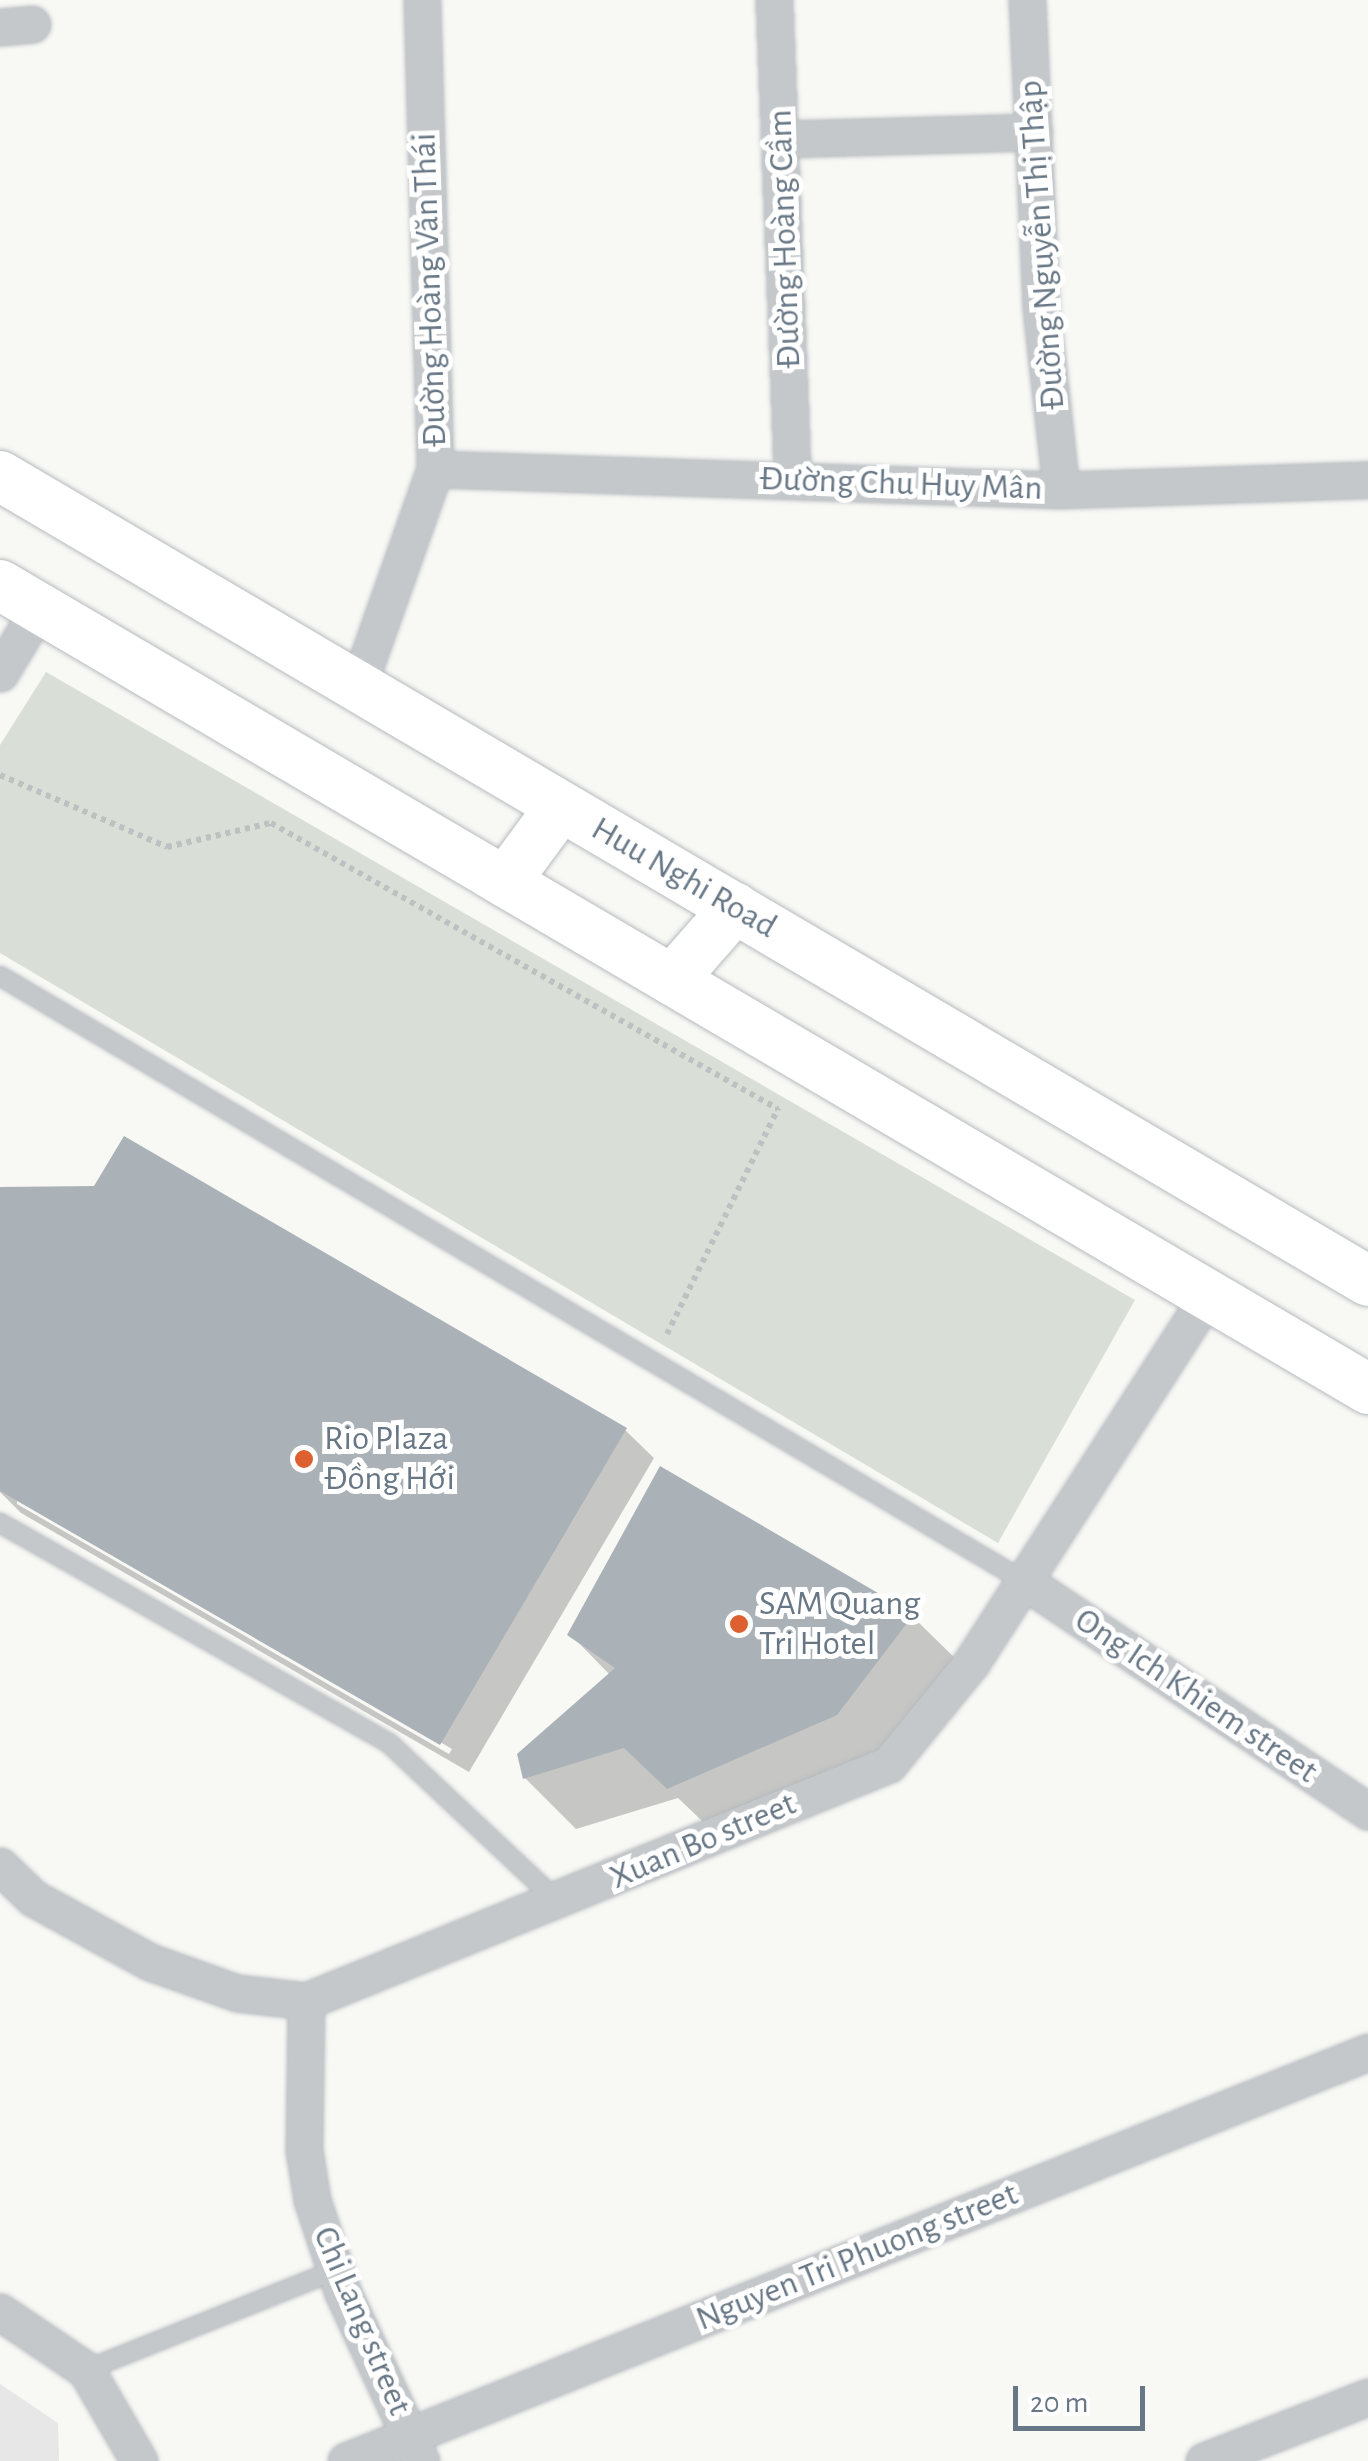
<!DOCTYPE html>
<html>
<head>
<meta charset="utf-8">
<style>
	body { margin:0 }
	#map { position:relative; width:1368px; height:2461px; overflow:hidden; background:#f8f8f5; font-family:"Alegreya Sans",sans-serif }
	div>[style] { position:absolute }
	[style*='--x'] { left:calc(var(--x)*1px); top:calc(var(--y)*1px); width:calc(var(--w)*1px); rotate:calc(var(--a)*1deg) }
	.built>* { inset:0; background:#e6e7e6 }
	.green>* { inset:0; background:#d9dfd6 }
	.shadow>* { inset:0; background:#0003 }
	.building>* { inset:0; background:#aab2b7 }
	.path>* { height:6px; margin-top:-3px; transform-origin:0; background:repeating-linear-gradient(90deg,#bec0c2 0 5px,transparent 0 10px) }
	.roads { filter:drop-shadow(0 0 2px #b6bbbf) drop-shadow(0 0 2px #b6bbbf) }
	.lane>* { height:18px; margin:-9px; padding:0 9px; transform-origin:9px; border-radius:9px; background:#c4c8cb }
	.street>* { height:35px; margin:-17.5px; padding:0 17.5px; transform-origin:17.5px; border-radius:17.5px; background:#c4c8cb }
	.secondary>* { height:50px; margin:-25px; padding:0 25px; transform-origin:25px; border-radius:25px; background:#fff }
	.dots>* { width:28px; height:28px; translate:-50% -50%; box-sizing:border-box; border:5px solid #fff; border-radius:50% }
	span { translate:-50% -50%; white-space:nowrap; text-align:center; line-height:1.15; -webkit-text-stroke:10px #fff; paint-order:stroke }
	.street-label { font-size:35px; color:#687785 }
	.poi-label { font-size:35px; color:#687785 }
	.left { translate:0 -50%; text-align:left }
	.scale { position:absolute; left:1013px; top:2386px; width:132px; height:45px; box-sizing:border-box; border:5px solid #687785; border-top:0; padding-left:12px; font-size:30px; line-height:35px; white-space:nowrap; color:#687785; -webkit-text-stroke:8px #fff; paint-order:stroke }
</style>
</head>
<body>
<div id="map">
	<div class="built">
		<div style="clip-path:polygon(0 2384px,58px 2423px,59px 2461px,0 2461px)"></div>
	</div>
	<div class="green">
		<div style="clip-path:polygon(46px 672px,1135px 1300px,998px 1543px,0 953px,0 745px)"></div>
	</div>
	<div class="shadow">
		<div style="clip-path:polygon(evenodd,0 1190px,625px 1430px,654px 1458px,469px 1772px,21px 1513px,0 1492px,0 1190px,17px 1498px,452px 1749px,449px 1754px,17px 1504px,17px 1498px)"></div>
		<div style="clip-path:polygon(912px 1616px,964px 1667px,889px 1766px,721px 1839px,678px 1798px,576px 1829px,525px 1778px,611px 1676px,570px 1634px)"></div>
	</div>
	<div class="building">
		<div style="clip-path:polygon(124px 1136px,627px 1428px,440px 1745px,0 1491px,0 1187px,94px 1186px)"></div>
		<div style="clip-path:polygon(660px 1466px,914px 1614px,837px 1715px,667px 1789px,624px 1748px,523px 1779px,517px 1754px,615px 1668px,567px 1635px)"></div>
	</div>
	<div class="path">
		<div style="--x:0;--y:775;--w:182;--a:23.3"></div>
		<div style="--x:167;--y:847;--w:107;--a:-13"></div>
		<div style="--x:271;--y:823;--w:582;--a:29.43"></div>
		<div style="--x:667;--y:1334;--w:252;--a:-63.8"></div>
	</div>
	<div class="roads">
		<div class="lane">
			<div style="--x:0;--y:976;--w:1189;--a:30.58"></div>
			<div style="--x:0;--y:1523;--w:448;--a:29.5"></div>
			<div style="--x:390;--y:1744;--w:231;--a:43.2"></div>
			<div style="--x:86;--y:2370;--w:267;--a:-21.8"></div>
		</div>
		<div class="street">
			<div style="--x:774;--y:0;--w:479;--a:87.8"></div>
			<div style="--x:1027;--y:0;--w:308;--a:87.4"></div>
			<div style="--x:1041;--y:308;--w:183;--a:83.7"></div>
			<div style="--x:0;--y:27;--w:32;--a:-5"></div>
			<div style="--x:783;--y:139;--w:251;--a:-1.6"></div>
			<div style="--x:435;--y:469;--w:626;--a:1.92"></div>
			<div style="--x:1061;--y:490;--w:307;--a:-1.9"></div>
			<div style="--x:0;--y:673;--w:76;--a:-59"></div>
			<div style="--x:358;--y:686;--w:230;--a:-70.5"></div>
			<div style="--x:435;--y:469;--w:469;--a:-91.6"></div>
			<div style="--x:1024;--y:1581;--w:414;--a:33.8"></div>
			<div style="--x:0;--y:1866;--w:46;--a:44.1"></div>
			<div style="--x:33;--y:1898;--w:133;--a:28.7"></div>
			<div style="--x:150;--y:1962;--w:92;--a:19.6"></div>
			<div style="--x:237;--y:1993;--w:69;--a:6.6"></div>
			<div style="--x:306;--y:2001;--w:629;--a:-22.12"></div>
			<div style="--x:889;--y:1764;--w:130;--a:-50.9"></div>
			<div style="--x:971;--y:1663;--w:438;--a:-57.2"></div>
			<div style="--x:306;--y:2001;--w:149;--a:90.8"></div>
			<div style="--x:304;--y:2150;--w:51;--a:80.9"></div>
			<div style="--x:312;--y:2200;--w:98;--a:71.6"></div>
			<div style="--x:343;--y:2293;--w:185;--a:65.1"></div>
			<div style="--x:0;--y:2312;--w:104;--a:34"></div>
			<div style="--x:86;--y:2370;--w:105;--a:59.8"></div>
			<div style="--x:346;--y:2461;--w:1101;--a:-21.81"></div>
			<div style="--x:1204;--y:2461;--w:176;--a:-21.3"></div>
		</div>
		<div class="secondary">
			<div style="--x:0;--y:476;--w:1587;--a:30.47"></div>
			<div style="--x:0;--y:585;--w:1587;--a:30.44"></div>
			<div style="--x:505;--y:882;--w:94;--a:-53.6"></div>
			<div style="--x:672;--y:980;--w:96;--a:-48.8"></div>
		</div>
	</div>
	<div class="dots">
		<div style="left:304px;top:1459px;background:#dd6030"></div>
		<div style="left:739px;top:1624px;background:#dd6030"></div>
	</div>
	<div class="street-label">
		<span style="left:785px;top:239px;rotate:-92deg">Đường Hoàng Cầm</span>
		<span style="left:1042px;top:245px;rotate:-94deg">Đường Nguyễn Thị Thập</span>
		<span style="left:430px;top:290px;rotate:-92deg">Đường Hoàng Văn Thái</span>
		<span style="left:901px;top:484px;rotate:2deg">Đường Chu Huy Mân</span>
		<span style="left:684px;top:878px;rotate:30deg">Huu Nghi Road</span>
		<span style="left:1196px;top:1696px;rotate:34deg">Ong Ich Khiem street</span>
		<span style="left:703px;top:1841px;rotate:-23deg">Xuan Bo street</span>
		<span style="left:857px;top:2257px;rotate:-22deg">Nguyen Tri Phuong street</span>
		<span style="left:362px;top:2321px;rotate:67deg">Chi Lang street</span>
	</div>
	<div class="poi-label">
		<span class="left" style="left:324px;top:1459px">Rio Plaza<br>Đồng Hới</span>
		<span class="left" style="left:759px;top:1624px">SAM Quang<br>Tri Hotel</span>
	</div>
	<div class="scale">20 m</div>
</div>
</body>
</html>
